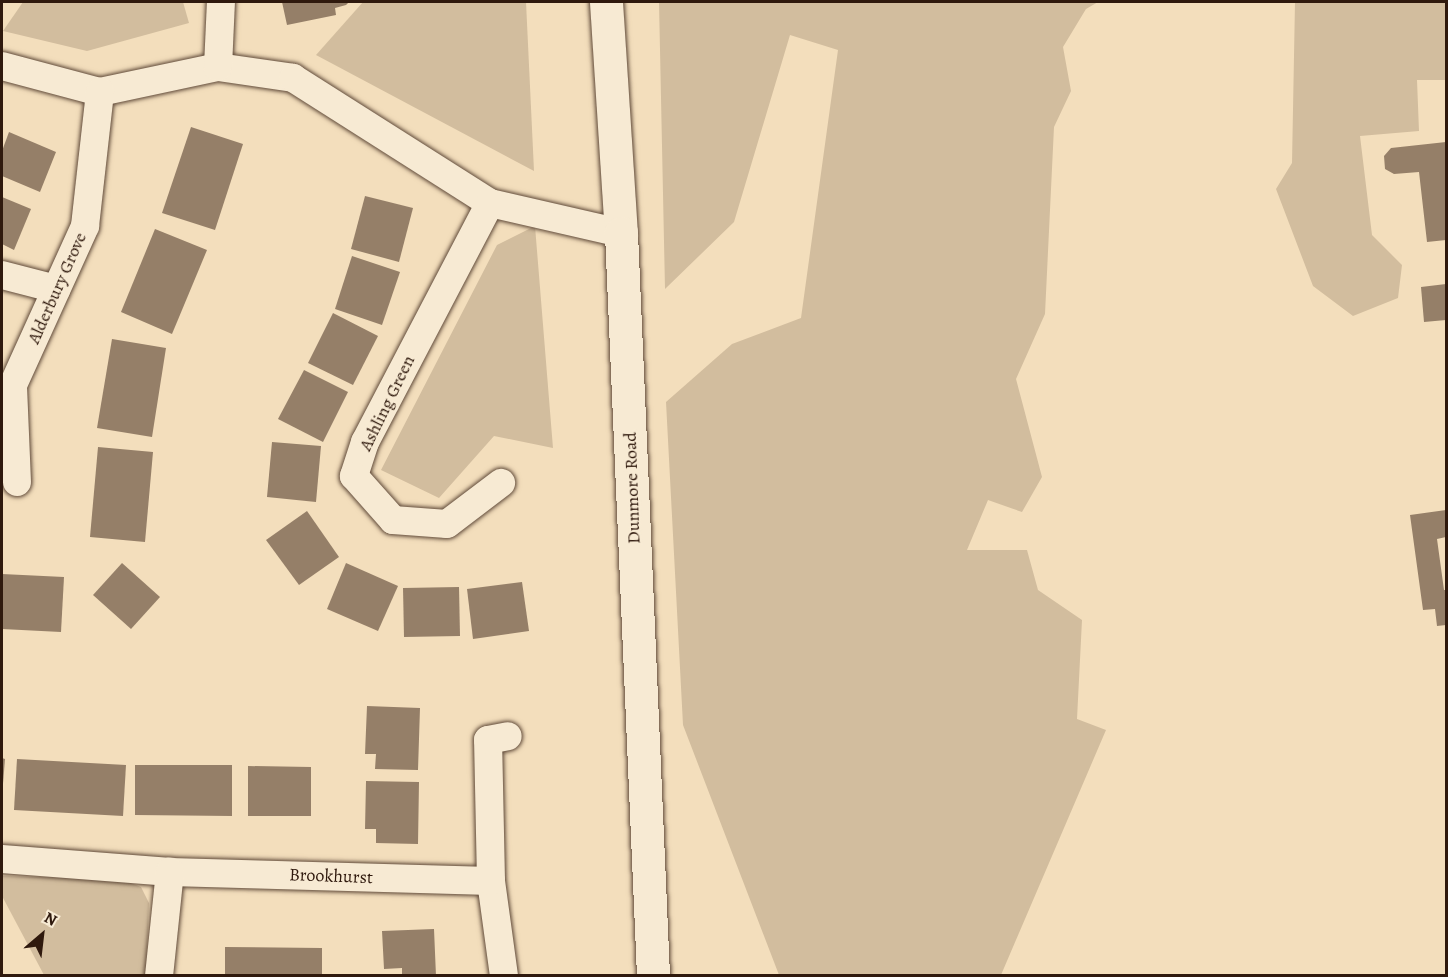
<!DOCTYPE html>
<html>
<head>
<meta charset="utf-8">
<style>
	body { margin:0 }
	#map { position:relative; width:1448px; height:977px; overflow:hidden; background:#f3debc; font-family:Alegreya,serif }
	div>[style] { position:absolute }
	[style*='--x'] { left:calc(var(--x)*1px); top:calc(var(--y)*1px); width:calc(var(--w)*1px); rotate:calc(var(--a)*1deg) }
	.green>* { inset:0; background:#d2bd9e }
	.building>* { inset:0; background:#957f68 }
	.roads { filter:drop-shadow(0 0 2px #604a39) drop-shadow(0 0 2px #604a39) }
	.minor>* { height:28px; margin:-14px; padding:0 14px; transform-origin:14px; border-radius:14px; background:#f7ead3 }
	.secondary>* { height:33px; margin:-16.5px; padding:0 16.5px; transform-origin:16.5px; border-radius:16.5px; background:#f7ead3 }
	span { translate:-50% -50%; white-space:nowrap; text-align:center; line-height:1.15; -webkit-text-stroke:5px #f7ead3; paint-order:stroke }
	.street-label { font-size:18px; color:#2f190d }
	.frame { position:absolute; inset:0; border:3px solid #2f190d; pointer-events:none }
	.north { position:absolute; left:12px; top:905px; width:60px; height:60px; -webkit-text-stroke:4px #f7ead3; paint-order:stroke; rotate:28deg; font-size:16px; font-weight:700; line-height:24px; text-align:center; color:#2f190d }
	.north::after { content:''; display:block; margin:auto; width:21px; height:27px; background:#2f190d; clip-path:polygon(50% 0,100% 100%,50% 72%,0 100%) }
</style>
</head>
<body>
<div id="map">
	<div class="green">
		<div style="clip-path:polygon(23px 2px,183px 2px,189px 23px,87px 51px,3px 31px)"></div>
		<div style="clip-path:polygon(363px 2px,526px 2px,534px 171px,316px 55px)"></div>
		<div style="clip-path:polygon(659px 2px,1098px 2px,1086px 9px,1063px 47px,1071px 91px,1054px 127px,1045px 314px,1016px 379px,1042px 477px,1022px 512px,988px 500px,967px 550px,1027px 550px,1038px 590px,1082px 620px,1077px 719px,1106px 730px,1001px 975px,779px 975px,683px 725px,666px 402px,732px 344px,801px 318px,838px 50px,790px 35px,734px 222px,665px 289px)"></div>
		<div style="clip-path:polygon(1295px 2px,1446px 2px,1446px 80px,1417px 80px,1419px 131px,1360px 136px,1372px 235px,1402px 265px,1398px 298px,1353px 316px,1313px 286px,1276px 189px,1292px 163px)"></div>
		<div style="clip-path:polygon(535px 226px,553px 448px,494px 436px,439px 498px,381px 470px,497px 245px)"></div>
		<div style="clip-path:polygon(2px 876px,121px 879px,141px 887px,149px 903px,146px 975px,44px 975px,2px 896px)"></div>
	</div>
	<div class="building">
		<div style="clip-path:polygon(282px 2px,349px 2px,346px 5px,335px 8px,336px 15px,287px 25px)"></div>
		<div style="clip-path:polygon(191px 127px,243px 144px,215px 230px,162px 213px)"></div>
		<div style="clip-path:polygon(9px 132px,56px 152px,40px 192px,2px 176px,2px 151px)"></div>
		<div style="clip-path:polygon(1446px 142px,1446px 240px,1427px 242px,1419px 172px,1394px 174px,1385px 169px,1384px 156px,1391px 148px)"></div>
		<div style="clip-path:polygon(365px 196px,413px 208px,399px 262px,351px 249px)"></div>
		<div style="clip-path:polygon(2px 197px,31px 209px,14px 250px,2px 244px)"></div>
		<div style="clip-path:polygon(155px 229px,207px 250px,172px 334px,121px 312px)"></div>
		<div style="clip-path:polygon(352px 256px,400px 272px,382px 325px,335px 309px)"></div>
		<div style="clip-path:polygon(1446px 284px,1446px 320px,1424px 322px,1421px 287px)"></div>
		<div style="clip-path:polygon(333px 313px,378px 336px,353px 385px,308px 363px)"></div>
		<div style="clip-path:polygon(112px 339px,166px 348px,152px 437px,97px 428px)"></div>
		<div style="clip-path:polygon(304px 370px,348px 392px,323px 442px,278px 419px)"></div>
		<div style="clip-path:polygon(272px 442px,321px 446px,316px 502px,267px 497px)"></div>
		<div style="clip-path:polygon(98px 447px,153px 452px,145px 542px,90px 537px)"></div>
		<div style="clip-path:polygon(1446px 510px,1446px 537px,1437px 539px,1444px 590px,1446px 590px,1446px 625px,1437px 626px,1435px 609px,1423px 610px,1410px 515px)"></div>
		<div style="clip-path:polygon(307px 511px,339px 557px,299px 585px,266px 540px)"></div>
		<div style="clip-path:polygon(122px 563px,160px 597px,131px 629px,93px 595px)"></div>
		<div style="clip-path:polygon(346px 563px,398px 586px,378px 631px,327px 609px)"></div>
		<div style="clip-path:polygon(2px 574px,64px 577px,61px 632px,2px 629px)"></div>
		<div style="clip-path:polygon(522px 582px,529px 631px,473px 639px,467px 589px)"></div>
		<div style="clip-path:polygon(459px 587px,460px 636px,404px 637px,403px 588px)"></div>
		<div style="clip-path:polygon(367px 706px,420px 708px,418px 770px,375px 769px,376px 754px,365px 754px)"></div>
		<div style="clip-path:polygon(2px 758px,5px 759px,3px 784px,2px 784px)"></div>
		<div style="clip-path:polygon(17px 759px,126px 765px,123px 816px,14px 810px)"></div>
		<div style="clip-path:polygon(135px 765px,232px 765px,232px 816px,135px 815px)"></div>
		<div style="clip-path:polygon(248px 766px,311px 767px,311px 816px,248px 816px)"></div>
		<div style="clip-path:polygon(366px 781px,419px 782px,418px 844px,376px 843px,376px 829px,365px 829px)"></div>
		<div style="clip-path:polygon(434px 929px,436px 976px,402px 976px,402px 968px,384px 969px,382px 931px)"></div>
		<div style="clip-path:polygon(225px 947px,322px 948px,322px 976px,225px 976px)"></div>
	</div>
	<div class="roads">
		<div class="minor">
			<div style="--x:2;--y:66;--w:101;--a:14.9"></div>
			<div style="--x:100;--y:92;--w:121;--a:-12"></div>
			<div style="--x:218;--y:67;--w:76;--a:8.3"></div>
			<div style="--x:293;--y:78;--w:233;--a:32.4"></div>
			<div style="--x:490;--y:203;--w:134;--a:12.9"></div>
			<div style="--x:218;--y:67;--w:65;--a:-87.4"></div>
			<div style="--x:490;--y:203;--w:270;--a:117.6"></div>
			<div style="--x:365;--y:442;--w:36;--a:108"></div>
			<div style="--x:354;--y:476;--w:59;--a:48.4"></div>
			<div style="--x:393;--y:520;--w:54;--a:4.2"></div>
			<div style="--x:447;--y:524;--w:68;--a:-37.2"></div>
			<div style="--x:2;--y:275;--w:56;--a:14.5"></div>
			<div style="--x:17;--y:482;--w:97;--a:-92.4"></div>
			<div style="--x:13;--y:385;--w:175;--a:-65.6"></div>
			<div style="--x:85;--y:226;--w:135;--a:-83.6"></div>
			<div style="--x:2;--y:859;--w:169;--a:4.4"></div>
			<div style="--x:170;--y:872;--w:321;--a:1.6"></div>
			<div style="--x:159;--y:976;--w:105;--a:-84"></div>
			<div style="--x:504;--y:976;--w:96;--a:-97.8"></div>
			<div style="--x:491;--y:881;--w:141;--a:-91.2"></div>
			<div style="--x:488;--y:740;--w:20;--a:-11"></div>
		</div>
		<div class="secondary">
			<div style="--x:606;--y:2;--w:231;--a:86.3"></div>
			<div style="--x:621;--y:233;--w:744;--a:87.53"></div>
		</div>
	</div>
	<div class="street-label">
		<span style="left:57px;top:288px;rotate:-66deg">Alderbury Grove</span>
		<span style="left:387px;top:403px;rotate:-64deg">Ashling Green</span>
		<span style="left:632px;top:488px;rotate:-92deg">Dunmore Road</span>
		<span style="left:331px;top:876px;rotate:2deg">Brookhurst</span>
	</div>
	<div class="frame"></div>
	<div class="north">N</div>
</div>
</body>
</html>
